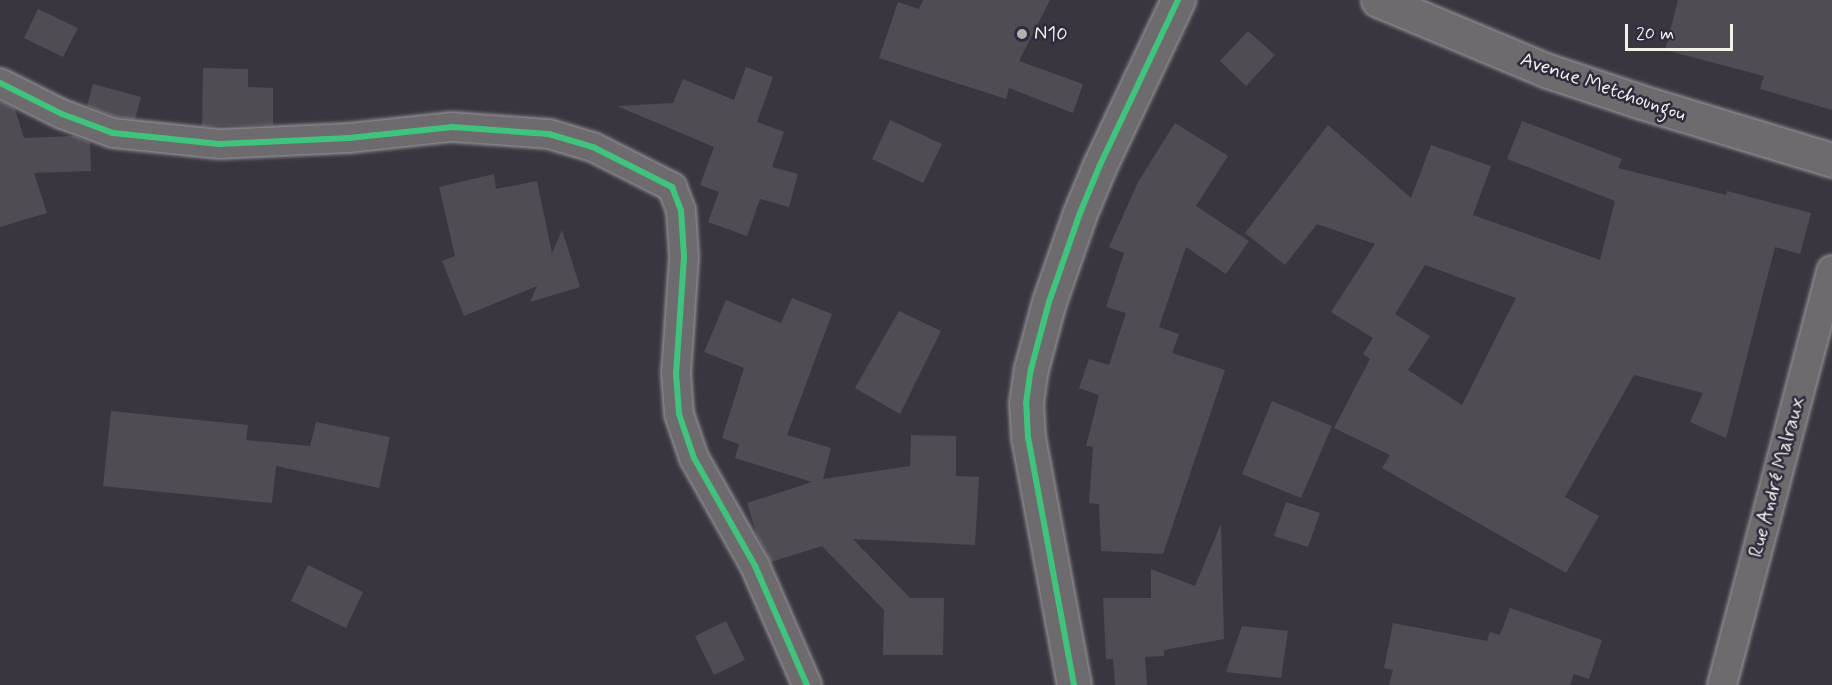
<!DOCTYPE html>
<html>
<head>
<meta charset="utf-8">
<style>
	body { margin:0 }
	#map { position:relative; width:1832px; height:685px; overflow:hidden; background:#393640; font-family:Mynerve,sans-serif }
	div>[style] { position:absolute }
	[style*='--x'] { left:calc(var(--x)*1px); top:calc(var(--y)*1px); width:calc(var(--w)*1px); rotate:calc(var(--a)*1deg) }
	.building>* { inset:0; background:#4f4d53 }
	.roads { filter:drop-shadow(0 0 2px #9e9c9f) drop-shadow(0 0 2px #9e9c9f) }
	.street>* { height:28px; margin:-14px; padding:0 14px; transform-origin:14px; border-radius:14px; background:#6d6b6d }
	.secondary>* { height:33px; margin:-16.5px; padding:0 16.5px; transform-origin:16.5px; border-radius:16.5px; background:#6d6b6d }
	.cycleway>* { height:6px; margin:-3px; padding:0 3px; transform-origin:3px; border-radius:3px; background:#40c37c }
	.dots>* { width:16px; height:16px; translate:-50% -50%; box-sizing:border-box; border:3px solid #2f2a3d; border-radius:50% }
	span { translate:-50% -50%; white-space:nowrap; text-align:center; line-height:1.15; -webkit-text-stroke:5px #2f2a3d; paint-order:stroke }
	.poi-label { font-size:20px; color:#f4f1e8 }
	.left { translate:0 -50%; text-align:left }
	.street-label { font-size:20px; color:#f4f1e8 }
	.scale { position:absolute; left:1625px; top:24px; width:108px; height:27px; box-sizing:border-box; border:3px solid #f4f1e8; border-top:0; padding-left:8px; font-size:18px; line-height:21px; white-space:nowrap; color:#f4f1e8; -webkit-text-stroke:4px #2f2a3d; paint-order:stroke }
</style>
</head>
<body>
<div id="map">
	<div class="building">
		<div style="clip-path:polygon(923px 0,1050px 0,1019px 61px,1083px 84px,1073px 113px,1009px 88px,1006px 99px,879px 58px,898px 2px,919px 9px)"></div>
		<div style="clip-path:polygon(1678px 0,1832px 0,1832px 110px,1760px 89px,1764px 76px,1665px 50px)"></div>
		<div style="clip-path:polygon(38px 9px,78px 28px,63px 57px,24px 38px)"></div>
		<div style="clip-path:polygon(1248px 31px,1275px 55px,1246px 86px,1220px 61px)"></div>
		<div style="clip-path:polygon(746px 67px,773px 77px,757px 122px,784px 132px,772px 167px,798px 174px,789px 207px,760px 199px,747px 236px,708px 222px,719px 192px,700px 185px,714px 147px,617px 106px,673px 103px,683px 79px,734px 100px)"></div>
		<div style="clip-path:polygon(203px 68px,248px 69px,248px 87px,273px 88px,273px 125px,202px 126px)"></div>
		<div style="clip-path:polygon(93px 84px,141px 97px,135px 119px,117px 117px,87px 106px)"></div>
		<div style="clip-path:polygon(0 101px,15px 109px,24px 138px,74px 136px,90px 142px,91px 171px,34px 173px,47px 213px,0 227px)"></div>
		<div style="clip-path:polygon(890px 120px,942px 144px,923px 183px,872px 159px)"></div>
		<div style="clip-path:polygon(evenodd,1522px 121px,1622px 159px,1618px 168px,1726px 195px,1727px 191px,1811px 213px,1800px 254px,1775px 247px,1726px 438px,1690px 422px,1703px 393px,1634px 375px,1565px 497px,1599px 516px,1566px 573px,1382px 468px,1390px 455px,1334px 428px,1370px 359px,1363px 354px,1373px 338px,1331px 312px,1375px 244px,1317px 224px,1285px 265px,1245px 233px,1328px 125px,1411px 198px,1431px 145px,1491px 166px,1473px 215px,1600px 260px,1615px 201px,1507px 159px,1522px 121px,1425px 265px,1516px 298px,1462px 405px,1408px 370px,1430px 336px,1395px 314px,1425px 265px)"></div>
		<div style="clip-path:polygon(1175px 123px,1228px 156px,1196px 206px,1249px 241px,1226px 274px,1186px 247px,1159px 327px,1179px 334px,1172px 353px,1225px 370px,1163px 554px,1101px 551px,1099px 504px,1089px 503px,1093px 447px,1086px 446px,1099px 395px,1079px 388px,1089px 359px,1109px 365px,1126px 313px,1106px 307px,1124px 253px,1109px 247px,1138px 182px)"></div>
		<div style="clip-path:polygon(494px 174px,496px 189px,537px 181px,552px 253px,562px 230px,580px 287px,530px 302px,537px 286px,464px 316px,442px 261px,455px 256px,439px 187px)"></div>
		<div style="clip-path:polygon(792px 298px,832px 314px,787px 435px,831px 448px,823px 479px,910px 466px,911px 435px,956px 436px,956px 476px,979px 477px,975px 545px,853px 539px,910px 598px,944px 598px,943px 655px,883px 655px,884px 610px,822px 546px,771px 562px,757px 535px,747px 503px,812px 482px,735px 458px,739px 444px,722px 438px,744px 368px,704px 352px,726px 300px,781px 323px)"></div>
		<div style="clip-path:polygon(899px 311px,941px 331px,900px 414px,855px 388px)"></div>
		<div style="clip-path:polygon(1272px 401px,1332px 426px,1301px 498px,1242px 474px)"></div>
		<div style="clip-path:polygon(111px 411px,248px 425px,246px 440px,310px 446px,316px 422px,390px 437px,379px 488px,276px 466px,272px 503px,103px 486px)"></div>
		<div style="clip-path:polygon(1286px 502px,1320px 513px,1308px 547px,1274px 536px)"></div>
		<div style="clip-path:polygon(1221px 524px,1224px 639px,1164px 650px,1164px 656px,1145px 657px,1147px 685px,1115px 685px,1113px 659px,1106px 659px,1103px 598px,1151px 598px,1151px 569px,1195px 586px)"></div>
		<div style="clip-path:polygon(308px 565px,363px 592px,346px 628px,291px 601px)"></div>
		<div style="clip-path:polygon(1510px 608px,1602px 640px,1589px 679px,1574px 674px,1570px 685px,1389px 685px,1393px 670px,1384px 668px,1393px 623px,1487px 641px,1490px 632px,1500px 635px)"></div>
		<div style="clip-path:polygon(726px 621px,745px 660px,714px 675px,695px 636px)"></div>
		<div style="clip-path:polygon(1242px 626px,1288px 631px,1281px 678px,1226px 672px)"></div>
	</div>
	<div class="roads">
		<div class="street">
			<div style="--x:0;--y:83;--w:69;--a:26.6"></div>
			<div style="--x:62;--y:114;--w:54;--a:20.4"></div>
			<div style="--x:113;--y:133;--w:107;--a:5.9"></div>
			<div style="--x:219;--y:144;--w:130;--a:-2.6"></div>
			<div style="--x:349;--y:138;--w:104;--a:-6.1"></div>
			<div style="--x:452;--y:127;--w:97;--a:4.1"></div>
			<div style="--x:549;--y:134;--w:46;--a:16.5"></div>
			<div style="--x:593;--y:147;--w:89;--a:26.9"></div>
			<div style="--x:672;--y:187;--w:25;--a:69"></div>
			<div style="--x:681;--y:210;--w:47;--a:86.3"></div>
			<div style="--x:684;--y:257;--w:116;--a:93.9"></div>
			<div style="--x:676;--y:373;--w:41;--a:85.8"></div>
			<div style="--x:679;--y:414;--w:46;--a:71.2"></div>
			<div style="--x:694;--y:458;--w:124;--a:60.5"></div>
			<div style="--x:755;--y:566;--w:130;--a:66.4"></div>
			<div style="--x:1722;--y:685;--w:429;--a:-75.2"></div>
		</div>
		<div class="secondary">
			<div style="--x:1378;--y:0;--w:181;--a:22.7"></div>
			<div style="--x:1545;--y:70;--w:98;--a:18.4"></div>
			<div style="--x:1638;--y:101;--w:203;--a:16.9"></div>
			<div style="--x:1074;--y:685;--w:251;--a:-100.5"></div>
			<div style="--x:1028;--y:438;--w:35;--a:-93"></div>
			<div style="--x:1026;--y:403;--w:34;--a:-82"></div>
			<div style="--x:1031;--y:369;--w:69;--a:-75"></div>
			<div style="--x:1049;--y:302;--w:94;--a:-70.8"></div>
			<div style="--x:1080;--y:213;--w:52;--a:-67.4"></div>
			<div style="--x:1100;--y:165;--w:183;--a:-64.7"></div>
		</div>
	</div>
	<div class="cycleway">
		<div style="--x:0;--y:83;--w:69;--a:26.6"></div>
		<div style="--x:62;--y:114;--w:54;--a:20.4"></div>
		<div style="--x:113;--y:133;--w:107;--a:5.9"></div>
		<div style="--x:219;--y:144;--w:130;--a:-2.6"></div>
		<div style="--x:349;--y:138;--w:104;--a:-6.1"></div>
		<div style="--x:452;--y:127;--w:97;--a:4.1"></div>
		<div style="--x:549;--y:134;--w:46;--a:16.5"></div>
		<div style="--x:593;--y:147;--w:89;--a:26.9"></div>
		<div style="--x:672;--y:187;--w:25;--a:69"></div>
		<div style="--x:681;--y:210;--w:47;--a:86.3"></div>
		<div style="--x:684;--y:257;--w:116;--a:93.9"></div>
		<div style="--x:676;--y:373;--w:41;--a:85.8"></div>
		<div style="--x:679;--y:414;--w:46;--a:71.2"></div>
		<div style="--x:694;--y:458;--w:124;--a:60.5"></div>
		<div style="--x:755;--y:566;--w:130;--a:66.4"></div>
		<div style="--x:1074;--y:685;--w:251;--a:-100.5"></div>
		<div style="--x:1028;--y:438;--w:35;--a:-93"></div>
		<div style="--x:1026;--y:403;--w:34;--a:-82"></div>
		<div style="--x:1031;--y:369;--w:69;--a:-75"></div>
		<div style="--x:1049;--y:302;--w:94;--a:-70.8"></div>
		<div style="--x:1080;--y:213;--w:52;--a:-67.4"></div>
		<div style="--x:1100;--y:165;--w:183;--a:-64.7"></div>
	</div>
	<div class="dots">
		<div style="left:1022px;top:34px;background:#b3b0ad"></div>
	</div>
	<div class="poi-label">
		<span class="left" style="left:1034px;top:34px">N10</span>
	</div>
	<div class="street-label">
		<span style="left:1603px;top:87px;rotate:19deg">Avenue Metchoungou</span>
		<span style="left:1777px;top:477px;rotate:-75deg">Rue André Malraux</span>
	</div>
	<div class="scale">20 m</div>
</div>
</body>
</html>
